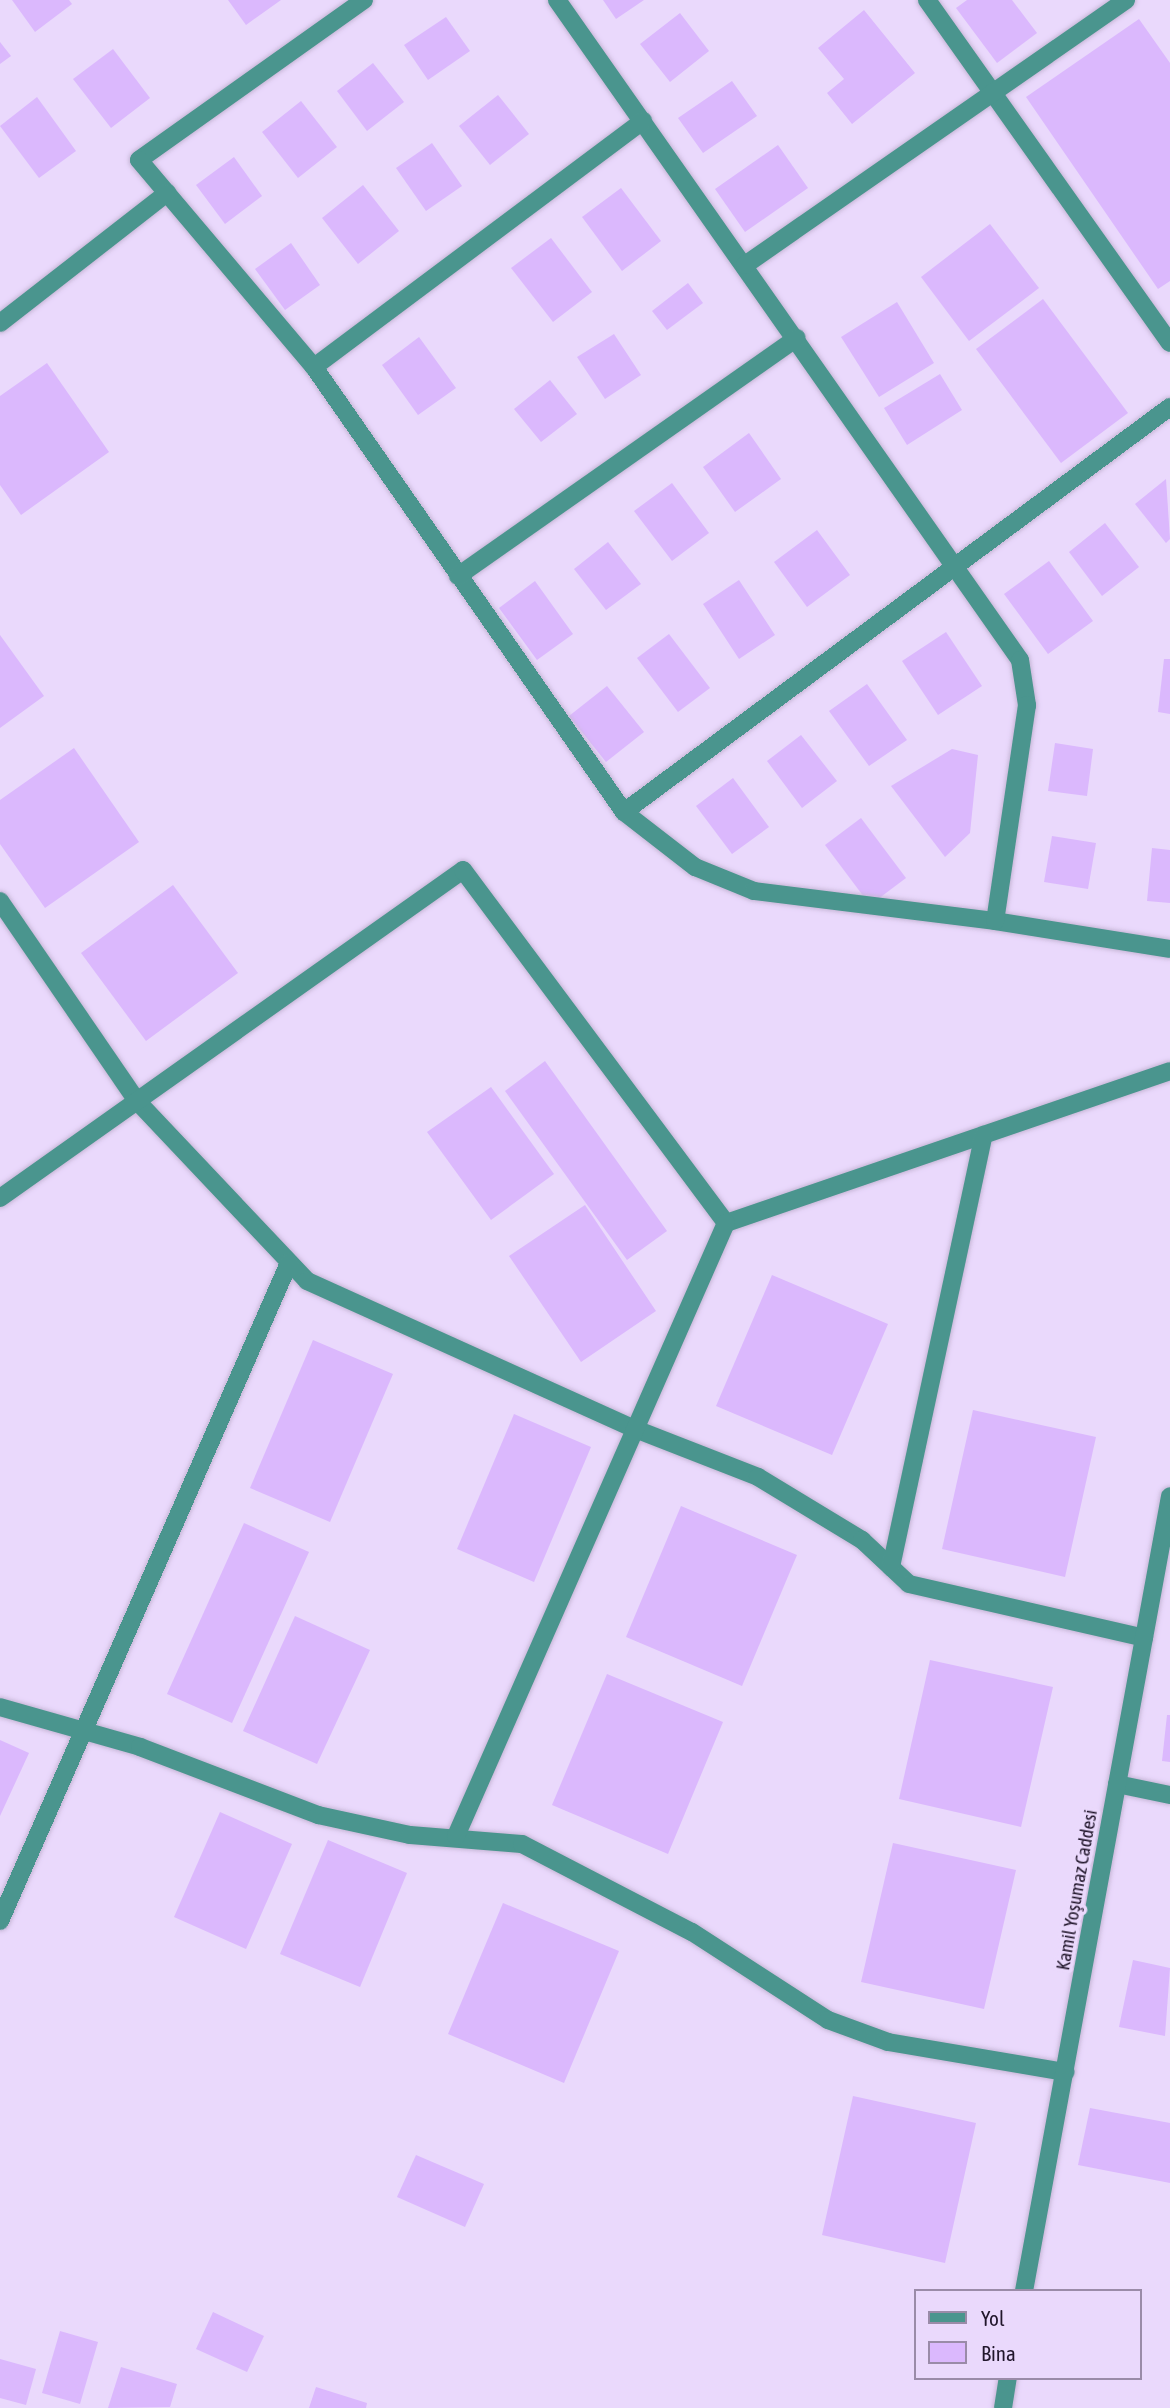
<!DOCTYPE html>
<html>
<head>
<meta charset="utf-8">
<style>
	body { margin:0 }
	#map { position:relative; width:1170px; height:2408px; overflow:hidden; background:#ead9fc; font-family:"Asap Condensed",sans-serif }
	div>[style] { position:absolute }
	[style*='--x'] { left:calc(var(--x)*1px); top:calc(var(--y)*1px); width:calc(var(--w)*1px); rotate:calc(var(--a)*1deg) }
	.building>* { inset:0; background:#dbb8fd }
	.roads { filter:drop-shadow(0 0 2px #c6b6d6) drop-shadow(0 0 2px #c6b6d6) }
	.minor>* { height:18px; margin:-9px; padding:0 9px; transform-origin:9px; border-radius:9px; background:#4a958e }
	span { translate:-50% -50%; white-space:nowrap; text-align:center; line-height:1.15; -webkit-text-stroke:7px #ead9fc; paint-order:stroke }
	.street-label { font-size:19px; color:#21162b }
	.legend { position:absolute; left:914px; top:2289px; width:228px; height:91px; box-sizing:border-box; background:#ead9fc; border:2px solid #9a8ba8; margin:0; padding:9px 12px; list-style:none; font-size:21px; color:#21162b }
	.legend li { display:flex; align-items:center; gap:14px; height:35px }
	.legend b { width:35px; border:2px solid #9a8ba8 }
</style>
</head>
<body>
<div id="map">
	<div class="building">
		<div style="clip-path:polygon(12px 0,69px 0,72px 4px,35px 32px)"></div>
		<div style="clip-path:polygon(228px 0,281px 0,246px 25px)"></div>
		<div style="clip-path:polygon(603px 0,644px 0,616px 19px)"></div>
		<div style="clip-path:polygon(967px 0,1012px 0,1037px 33px,997px 63px,956px 8px)"></div>
		<div style="clip-path:polygon(864px 10px,915px 73px,852px 124px,827px 93px,844px 79px,818px 48px)"></div>
		<div style="clip-path:polygon(680px 13px,709px 51px,670px 82px,640px 44px)"></div>
		<div style="clip-path:polygon(446px 17px,470px 51px,428px 80px,404px 45px)"></div>
		<div style="clip-path:polygon(1139px 19px,1170px 63px,1170px 281px,1158px 289px,1026px 97px)"></div>
		<div style="clip-path:polygon(0 42px,11px 56px,0 64px)"></div>
		<div style="clip-path:polygon(113px 49px,150px 98px,111px 128px,73px 79px)"></div>
		<div style="clip-path:polygon(373px 63px,404px 102px,367px 131px,337px 91px)"></div>
		<div style="clip-path:polygon(732px 81px,757px 116px,703px 153px,678px 118px)"></div>
		<div style="clip-path:polygon(498px 95px,529px 134px,490px 165px,459px 126px)"></div>
		<div style="clip-path:polygon(37px 97px,76px 151px,39px 178px,0 126px)"></div>
		<div style="clip-path:polygon(301px 101px,337px 147px,298px 178px,262px 132px)"></div>
		<div style="clip-path:polygon(432px 143px,462px 186px,426px 211px,396px 168px)"></div>
		<div style="clip-path:polygon(778px 145px,808px 188px,745px 232px,715px 189px)"></div>
		<div style="clip-path:polygon(234px 157px,262px 196px,225px 224px,196px 185px)"></div>
		<div style="clip-path:polygon(363px 185px,399px 231px,358px 264px,322px 218px)"></div>
		<div style="clip-path:polygon(621px 188px,661px 241px,622px 271px,582px 217px)"></div>
		<div style="clip-path:polygon(990px 224px,1039px 288px,969px 341px,921px 277px)"></div>
		<div style="clip-path:polygon(551px 238px,592px 292px,553px 322px,511px 268px)"></div>
		<div style="clip-path:polygon(291px 243px,320px 285px,285px 310px,255px 269px)"></div>
		<div style="clip-path:polygon(688px 283px,703px 303px,667px 330px,652px 311px)"></div>
		<div style="clip-path:polygon(1043px 299px,1128px 413px,1061px 463px,976px 349px)"></div>
		<div style="clip-path:polygon(897px 302px,934px 363px,879px 397px,841px 337px)"></div>
		<div style="clip-path:polygon(614px 334px,641px 375px,605px 399px,577px 357px)"></div>
		<div style="clip-path:polygon(419px 337px,456px 388px,418px 415px,382px 365px)"></div>
		<div style="clip-path:polygon(47px 363px,109px 452px,21px 515px,0 485px,0 396px)"></div>
		<div style="clip-path:polygon(940px 374px,962px 410px,907px 445px,884px 408px)"></div>
		<div style="clip-path:polygon(550px 380px,577px 414px,541px 442px,514px 409px)"></div>
		<div style="clip-path:polygon(749px 433px,781px 479px,735px 512px,703px 467px)"></div>
		<div style="clip-path:polygon(1166px 479px,1170px 539px,1166px 543px,1135px 504px)"></div>
		<div style="clip-path:polygon(672px 483px,709px 533px,672px 561px,634px 511px)"></div>
		<div style="clip-path:polygon(1105px 523px,1139px 567px,1102px 596px,1069px 552px)"></div>
		<div style="clip-path:polygon(817px 530px,850px 575px,807px 607px,774px 562px)"></div>
		<div style="clip-path:polygon(608px 542px,641px 584px,606px 610px,574px 569px)"></div>
		<div style="clip-path:polygon(1049px 561px,1093px 621px,1048px 654px,1004px 594px)"></div>
		<div style="clip-path:polygon(739px 580px,775px 635px,739px 659px,703px 604px)"></div>
		<div style="clip-path:polygon(535px 581px,573px 634px,537px 660px,499px 608px)"></div>
		<div style="clip-path:polygon(946px 632px,982px 686px,938px 715px,902px 661px)"></div>
		<div style="clip-path:polygon(669px 634px,710px 688px,678px 712px,637px 658px)"></div>
		<div style="clip-path:polygon(0 635px,44px 696px,0 728px)"></div>
		<div style="clip-path:polygon(1164px 659px,1170px 659px,1170px 714px,1158px 712px)"></div>
		<div style="clip-path:polygon(867px 684px,907px 740px,869px 766px,829px 711px)"></div>
		<div style="clip-path:polygon(607px 686px,644px 732px,606px 762px,569px 716px)"></div>
		<div style="clip-path:polygon(801px 735px,837px 781px,802px 808px,767px 761px)"></div>
		<div style="clip-path:polygon(1055px 743px,1093px 749px,1087px 796px,1048px 791px)"></div>
		<div style="clip-path:polygon(74px 748px,139px 842px,45px 908px,0 844px,0 800px)"></div>
		<div style="clip-path:polygon(952px 749px,978px 755px,970px 833px,945px 857px,891px 786px)"></div>
		<div style="clip-path:polygon(733px 778px,769px 827px,732px 854px,696px 806px)"></div>
		<div style="clip-path:polygon(861px 818px,906px 878px,870px 905px,825px 845px)"></div>
		<div style="clip-path:polygon(1052px 836px,1096px 843px,1088px 889px,1044px 882px)"></div>
		<div style="clip-path:polygon(1152px 848px,1170px 850px,1170px 903px,1147px 901px)"></div>
		<div style="clip-path:polygon(173px 885px,238px 973px,146px 1041px,81px 953px)"></div>
		<div style="clip-path:polygon(545px 1061px,667px 1231px,627px 1260px,505px 1091px)"></div>
		<div style="clip-path:polygon(491px 1087px,554px 1174px,491px 1220px,427px 1132px)"></div>
		<div style="clip-path:polygon(585px 1205px,656px 1311px,581px 1362px,509px 1256px)"></div>
		<div style="clip-path:polygon(772px 1275px,888px 1324px,832px 1455px,716px 1406px)"></div>
		<div style="clip-path:polygon(313px 1340px,393px 1374px,330px 1522px,250px 1488px)"></div>
		<div style="clip-path:polygon(973px 1410px,1096px 1437px,1065px 1577px,942px 1549px)"></div>
		<div style="clip-path:polygon(514px 1414px,591px 1447px,534px 1582px,457px 1549px)"></div>
		<div style="clip-path:polygon(681px 1506px,797px 1555px,742px 1686px,626px 1637px)"></div>
		<div style="clip-path:polygon(244px 1523px,309px 1552px,232px 1723px,167px 1694px)"></div>
		<div style="clip-path:polygon(295px 1616px,370px 1650px,317px 1764px,243px 1731px)"></div>
		<div style="clip-path:polygon(930px 1660px,1053px 1687px,1021px 1827px,899px 1799px)"></div>
		<div style="clip-path:polygon(607px 1674px,723px 1722px,668px 1854px,552px 1805px)"></div>
		<div style="clip-path:polygon(1167px 1715px,1170px 1715px,1170px 1762px,1162px 1761px)"></div>
		<div style="clip-path:polygon(0 1740px,29px 1753px,0 1816px)"></div>
		<div style="clip-path:polygon(220px 1812px,292px 1844px,246px 1949px,174px 1917px)"></div>
		<div style="clip-path:polygon(328px 1840px,407px 1873px,360px 1987px,280px 1954px)"></div>
		<div style="clip-path:polygon(893px 1843px,1016px 1870px,984px 2009px,861px 1982px)"></div>
		<div style="clip-path:polygon(503px 1903px,619px 1951px,564px 2083px,448px 2034px)"></div>
		<div style="clip-path:polygon(1133px 1960px,1170px 1968px,1165px 2036px,1119px 2027px)"></div>
		<div style="clip-path:polygon(853px 2096px,976px 2123px,945px 2263px,822px 2235px)"></div>
		<div style="clip-path:polygon(1090px 2108px,1170px 2123px,1170px 2183px,1078px 2165px)"></div>
		<div style="clip-path:polygon(416px 2155px,484px 2184px,465px 2227px,397px 2197px)"></div>
		<div style="clip-path:polygon(213px 2312px,264px 2336px,247px 2372px,196px 2349px)"></div>
		<div style="clip-path:polygon(60px 2331px,98px 2342px,80px 2404px,42px 2393px)"></div>
		<div style="clip-path:polygon(0 2359px,36px 2369px,26px 2405px,0 2398px)"></div>
		<div style="clip-path:polygon(121px 2367px,177px 2384px,170px 2407px,108px 2408px)"></div>
		<div style="clip-path:polygon(316px 2387px,367px 2403px,366px 2408px,309px 2408px)"></div>
	</div>
	<div class="roads">
		<div class="minor">
			<div style="--x:364;--y:0;--w:276;--a:144.6"></div>
			<div style="--x:139;--y:160;--w:271;--a:49.8"></div>
			<div style="--x:314;--y:367;--w:542;--a:55.14"></div>
			<div style="--x:624;--y:812;--w:90;--a:37.8"></div>
			<div style="--x:695;--y:867;--w:64;--a:22.1"></div>
			<div style="--x:754;--y:891;--w:243;--a:7.1"></div>
			<div style="--x:995;--y:921;--w:177;--a:9.1"></div>
			<div style="--x:557;--y:0;--w:806;--a:54.95"></div>
			<div style="--x:1020;--y:660;--w:46;--a:81.2"></div>
			<div style="--x:1027;--y:705;--w:218;--a:98.4"></div>
			<div style="--x:927;--y:0;--w:420;--a:54.7"></div>
			<div style="--x:745;--y:265;--w:464;--a:-34.8"></div>
			<div style="--x:0;--y:323;--w:212;--a:-37.9"></div>
			<div style="--x:314;--y:367;--w:411;--a:-36.8"></div>
			<div style="--x:458;--y:576;--w:414;--a:-35.1"></div>
			<div style="--x:624;--y:812;--w:680;--a:-36.57"></div>
			<div style="--x:0;--y:901;--w:242;--a:55.6"></div>
			<div style="--x:137;--y:1101;--w:248;--a:46.6"></div>
			<div style="--x:307;--y:1281;--w:360;--a:24.3"></div>
			<div style="--x:635;--y:1429;--w:132;--a:21.3"></div>
			<div style="--x:758;--y:1477;--w:122;--a:31.2"></div>
			<div style="--x:862;--y:1540;--w:64;--a:43.1"></div>
			<div style="--x:909;--y:1584;--w:241;--a:12.9"></div>
			<div style="--x:0;--y:1198;--w:567;--a:-35.31"></div>
			<div style="--x:463;--y:870;--w:440;--a:53.3"></div>
			<div style="--x:726;--y:1223;--w:469;--a:-18.9"></div>
			<div style="--x:891;--y:1567;--w:442;--a:-77.9"></div>
			<div style="--x:0;--y:1707;--w:146;--a:15.9"></div>
			<div style="--x:140;--y:1747;--w:191;--a:20.9"></div>
			<div style="--x:318;--y:1815;--w:94;--a:12.3"></div>
			<div style="--x:410;--y:1835;--w:112;--a:4.6"></div>
			<div style="--x:522;--y:1844;--w:191;--a:27.4"></div>
			<div style="--x:692;--y:1932;--w:162;--a:32.9"></div>
			<div style="--x:828;--y:2020;--w:64;--a:20.1"></div>
			<div style="--x:888;--y:2042;--w:180;--a:9.6"></div>
			<div style="--x:1117;--y:1784;--w:54;--a:11.7"></div>
			<div style="--x:456;--y:1836;--w:670;--a:-66.23"></div>
			<div style="--x:0;--y:1921;--w:719;--a:-66.29"></div>
			<div style="--x:1024;--y:2291;--w:808;--a:-79.59"></div>
			<div style="--x:1003;--y:2408;--w:30;--a:-81"></div>
		</div>
	</div>
	<div class="street-label">
		<span style="left:1077px;top:1890px;rotate:-80deg">Kamil Yoşumaz Caddesi</span>
	</div>
	<ul class="legend">
	<li><b style="height:9px;background:#4a958e"></b>Yol</li>
	<li><b style="height:19px;background:#dbb8fd"></b>Bina</li>
	</ul>
</div>
</body>
</html>
